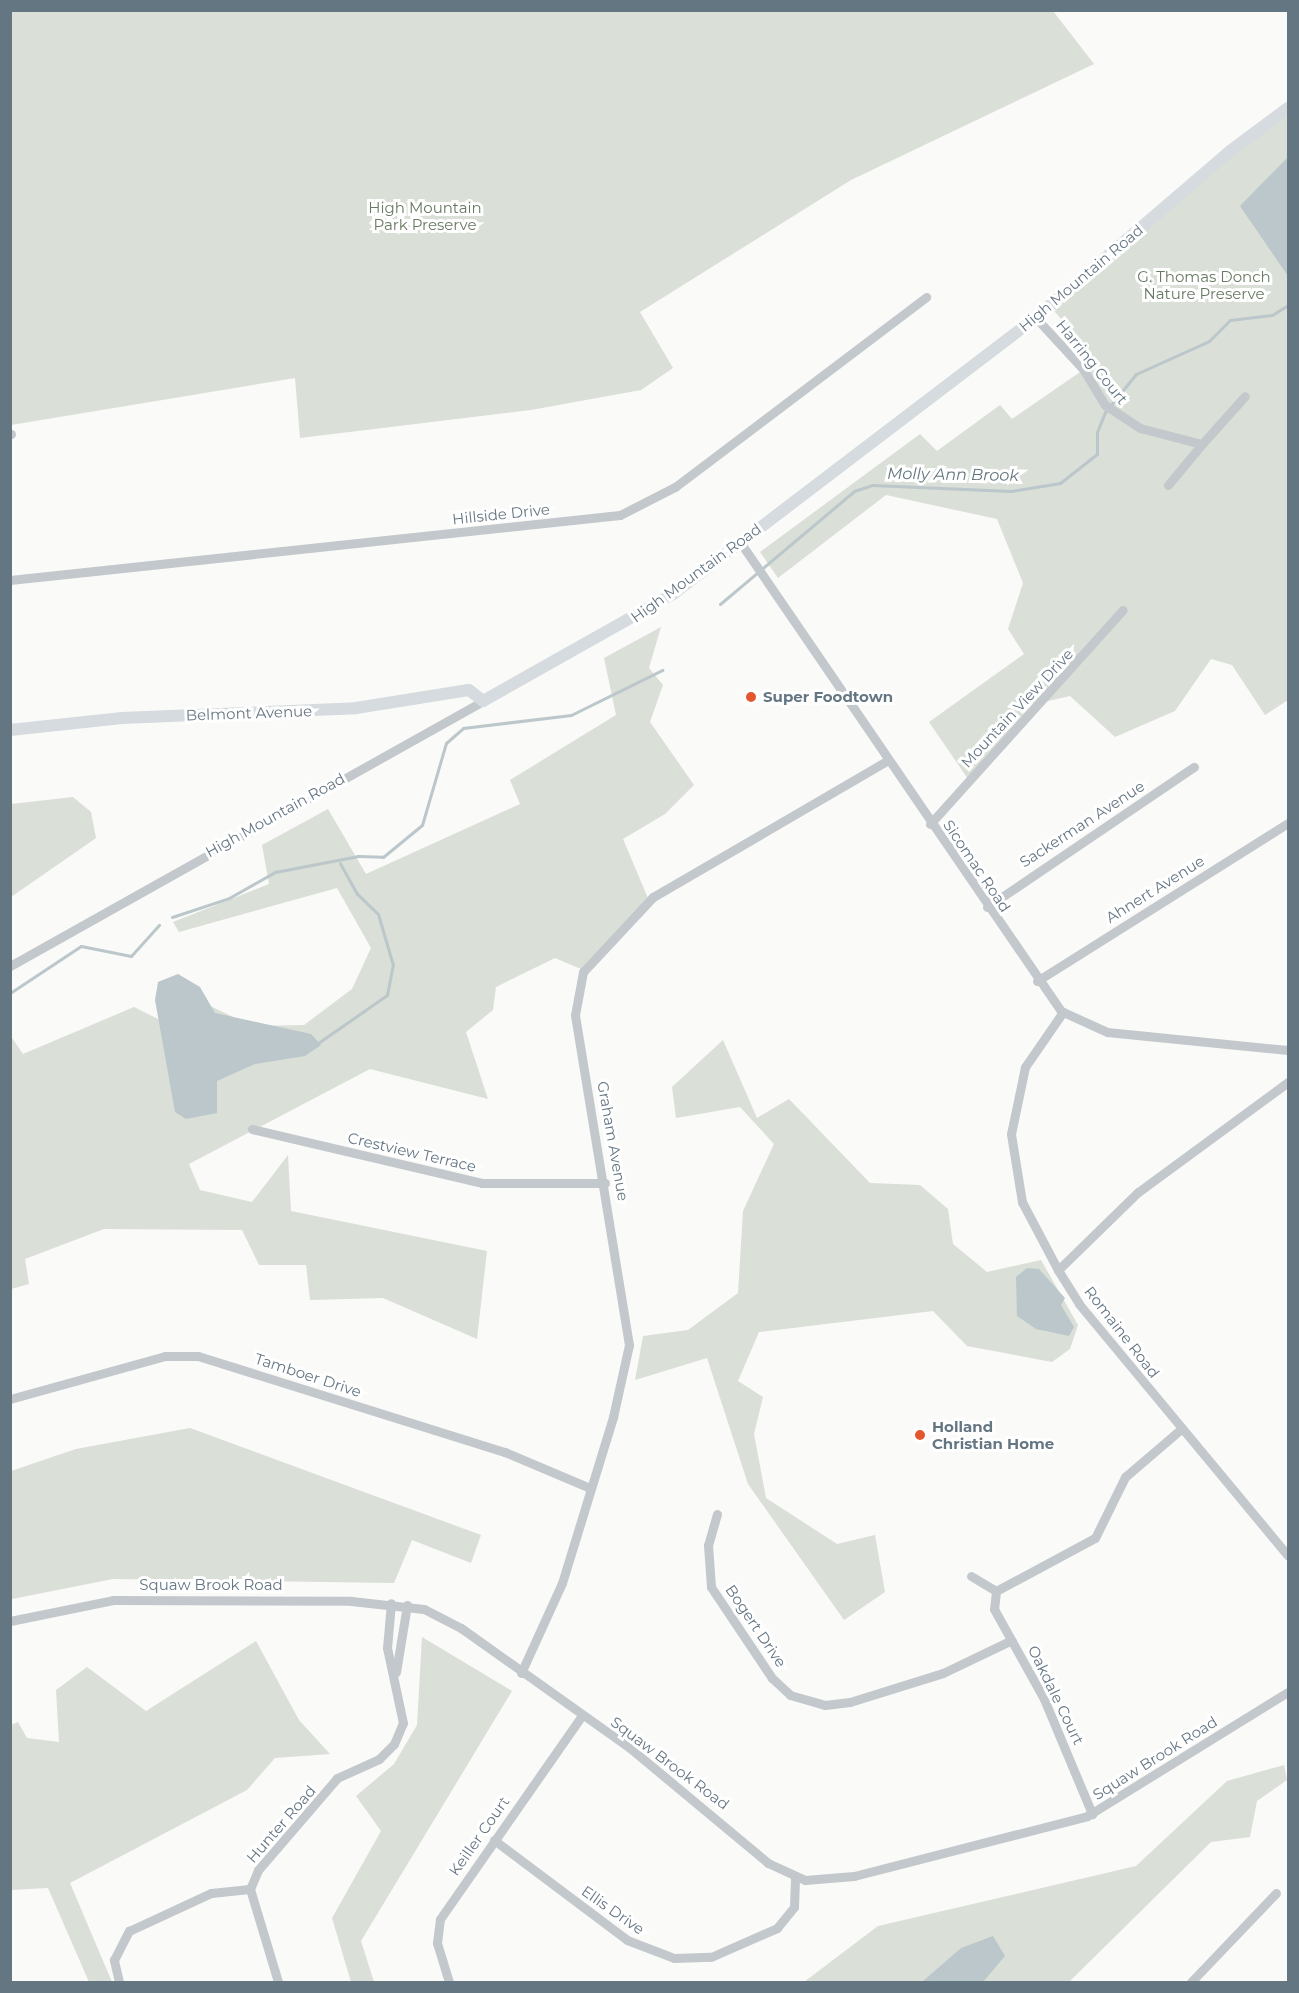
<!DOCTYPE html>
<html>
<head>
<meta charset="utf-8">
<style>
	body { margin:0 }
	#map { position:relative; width:1299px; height:1993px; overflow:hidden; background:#fafaf8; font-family:Montserrat,sans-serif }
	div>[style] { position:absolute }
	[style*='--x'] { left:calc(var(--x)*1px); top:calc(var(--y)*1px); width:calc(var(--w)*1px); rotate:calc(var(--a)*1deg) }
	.green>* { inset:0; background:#dadfd7 }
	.water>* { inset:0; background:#bbc7cb }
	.stream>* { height:3px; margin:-1.5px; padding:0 1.5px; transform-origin:1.5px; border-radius:1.5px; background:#bbc7cb }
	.minor>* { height:9px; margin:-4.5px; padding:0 4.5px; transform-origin:4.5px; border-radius:4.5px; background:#c3c8cc }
	.major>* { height:12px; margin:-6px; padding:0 6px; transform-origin:6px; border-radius:6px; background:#d6dbdf }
	.dots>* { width:16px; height:16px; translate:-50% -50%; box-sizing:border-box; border:3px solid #fff; border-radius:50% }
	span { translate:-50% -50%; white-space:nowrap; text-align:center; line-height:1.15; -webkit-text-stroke:6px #fff; paint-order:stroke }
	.park-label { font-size:15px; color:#687a64 }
	.street-label { font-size:15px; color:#657683 }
	.poi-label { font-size:15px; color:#657683; font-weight:700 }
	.left { translate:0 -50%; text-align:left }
	.water-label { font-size:16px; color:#60757c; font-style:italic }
	.frame { position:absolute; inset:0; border:12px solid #657683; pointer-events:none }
</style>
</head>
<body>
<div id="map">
	<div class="green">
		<div style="clip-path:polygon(1053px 11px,1094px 64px,851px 180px,640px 312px,673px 368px,641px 390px,531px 410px,300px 438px,295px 378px,11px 425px,11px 11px)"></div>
		<div style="clip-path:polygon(1288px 108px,1288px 700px,1265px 715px,1232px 665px,1211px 659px,1175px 711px,1115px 737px,1070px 696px,1044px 702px,968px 779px,929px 722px,1024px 654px,1008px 629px,1023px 583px,997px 519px,886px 495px,778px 578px,760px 552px,920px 434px,937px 451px,1000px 405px,1012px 419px,1096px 361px,1050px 306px)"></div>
		<div style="clip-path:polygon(661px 627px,649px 668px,663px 685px,650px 722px,694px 785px,665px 814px,623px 839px,650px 903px,581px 969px,555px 958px,496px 987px,493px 1010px,466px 1032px,488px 1099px,370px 1069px,189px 1164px,200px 1190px,252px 1202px,288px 1155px,291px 1211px,487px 1251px,477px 1339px,383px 1298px,310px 1300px,306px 1265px,259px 1265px,242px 1230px,104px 1229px,25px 1259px,29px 1284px,11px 1289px,10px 1035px,23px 1054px,134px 1007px,162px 1021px,181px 992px,252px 1026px,304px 1025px,352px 989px,371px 948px,337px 888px,179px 932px,173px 922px,269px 884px,262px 845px,328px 809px,366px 874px,520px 804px,510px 780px,616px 715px,604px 658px)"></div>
		<div style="clip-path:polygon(73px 797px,91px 812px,96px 838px,11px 897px,11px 804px)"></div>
		<div style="clip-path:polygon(723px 1040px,757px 1118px,789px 1099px,870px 1183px,920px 1185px,948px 1209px,953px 1244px,987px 1272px,1041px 1260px,1078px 1325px,1070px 1349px,1052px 1362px,967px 1346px,933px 1311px,759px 1332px,738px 1381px,763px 1397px,754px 1434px,766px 1498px,837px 1544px,875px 1535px,885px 1592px,844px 1620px,748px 1484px,707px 1358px,635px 1380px,643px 1336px,688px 1330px,738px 1293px,743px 1211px,774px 1144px,740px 1107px,676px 1118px,672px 1087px)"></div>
		<div style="clip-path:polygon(190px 1428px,481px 1535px,471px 1563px,412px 1540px,394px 1583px,113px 1579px,12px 1599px,11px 1471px,76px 1449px)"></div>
		<div style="clip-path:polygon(422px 1637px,512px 1691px,361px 1941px,374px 1982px,351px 1982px,332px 1918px,381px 1831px,356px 1796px,394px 1764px,417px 1725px)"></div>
		<div style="clip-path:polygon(256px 1641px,299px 1720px,330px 1754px,275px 1758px,247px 1790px,70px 1883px,112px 1982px,89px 1982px,48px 1888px,11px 1890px,11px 1725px,18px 1722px,27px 1738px,59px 1742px,56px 1690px,87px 1667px,146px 1711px)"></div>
		<div style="clip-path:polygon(1284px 1765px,1287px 1780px,1257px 1801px,1250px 1837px,1211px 1842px,1069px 1982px,804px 1982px,878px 1926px,1136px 1866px,1227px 1781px)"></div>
	</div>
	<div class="water">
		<div style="clip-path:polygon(1288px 157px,1288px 276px,1240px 206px)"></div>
		<div style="clip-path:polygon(178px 974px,200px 987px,215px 1013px,311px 1034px,321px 1045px,305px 1056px,255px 1064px,217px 1081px,217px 1113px,186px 1119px,175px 1112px,155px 1000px,158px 982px)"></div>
		<div style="clip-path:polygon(1027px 1268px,1039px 1269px,1065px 1298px,1061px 1305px,1074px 1327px,1069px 1336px,1036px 1329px,1017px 1316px,1016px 1277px)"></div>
		<div style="clip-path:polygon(993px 1936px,1005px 1956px,983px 1982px,922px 1982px,961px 1948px)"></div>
	</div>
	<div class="stream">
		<div style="--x:720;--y:604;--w:175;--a:-40.1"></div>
		<div style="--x:854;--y:491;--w:19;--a:-18"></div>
		<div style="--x:872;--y:485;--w:139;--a:2.5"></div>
		<div style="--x:1011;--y:491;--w:50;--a:-9.3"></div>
		<div style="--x:1060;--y:483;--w:47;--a:-38.1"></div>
		<div style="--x:1097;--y:454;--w:22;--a:-90"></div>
		<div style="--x:1097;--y:432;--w:22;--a:-68"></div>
		<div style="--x:1105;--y:412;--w:49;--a:-50.8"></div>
		<div style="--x:1136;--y:374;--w:80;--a:-24.3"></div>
		<div style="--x:1209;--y:341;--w:30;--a:-45"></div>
		<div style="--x:1230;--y:320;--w:42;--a:-6.8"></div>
		<div style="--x:1272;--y:315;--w:19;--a:-32"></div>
		<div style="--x:172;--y:917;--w:60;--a:-18.4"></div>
		<div style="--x:229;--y:898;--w:53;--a:-29.5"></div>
		<div style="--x:275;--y:872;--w:85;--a:-10.9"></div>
		<div style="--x:358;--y:856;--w:25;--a:2"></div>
		<div style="--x:383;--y:857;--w:50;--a:-39.4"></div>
		<div style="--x:422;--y:825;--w:85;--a:-73.7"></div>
		<div style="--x:446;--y:743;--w:23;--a:-41"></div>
		<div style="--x:463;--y:728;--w:109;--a:-6.9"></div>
		<div style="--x:571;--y:715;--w:102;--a:-26.3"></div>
		<div style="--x:10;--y:993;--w:85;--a:-33.5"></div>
		<div style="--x:81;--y:946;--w:51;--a:11.3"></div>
		<div style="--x:131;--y:956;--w:42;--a:-47.9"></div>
		<div style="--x:318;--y:1043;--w:84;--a:-34.8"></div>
		<div style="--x:387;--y:995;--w:31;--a:-79"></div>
		<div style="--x:393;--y:965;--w:53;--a:-106.4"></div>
		<div style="--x:378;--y:914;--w:29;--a:-136"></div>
		<div style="--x:357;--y:894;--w:35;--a:-119"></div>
	</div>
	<div class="minor">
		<div style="--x:1036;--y:318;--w:69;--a:47.3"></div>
		<div style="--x:1083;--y:369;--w:42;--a:58.6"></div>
		<div style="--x:1105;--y:405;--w:42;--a:33.3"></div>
		<div style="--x:1140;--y:428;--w:64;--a:14.5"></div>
		<div style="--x:1202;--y:444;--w:64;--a:-48.1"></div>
		<div style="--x:10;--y:434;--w:1;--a:0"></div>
		<div style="--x:1168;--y:485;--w:53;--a:-50.3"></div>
		<div style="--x:740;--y:542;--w:568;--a:55.61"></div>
		<div style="--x:1061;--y:1011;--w:51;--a:24.5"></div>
		<div style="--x:1107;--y:1032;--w:182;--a:5.7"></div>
		<div style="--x:10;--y:580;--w:613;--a:-6.08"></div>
		<div style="--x:620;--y:515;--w:62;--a:-27"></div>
		<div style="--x:675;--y:487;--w:315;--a:-37.1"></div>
		<div style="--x:930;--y:824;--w:288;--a:-48"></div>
		<div style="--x:987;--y:907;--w:250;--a:-34.1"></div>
		<div style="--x:10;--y:966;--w:542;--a:-29.26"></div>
		<div style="--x:1037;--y:981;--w:297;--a:-32.2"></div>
		<div style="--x:1288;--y:1082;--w:186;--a:143.7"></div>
		<div style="--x:1138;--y:1192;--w:112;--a:135.7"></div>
		<div style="--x:1058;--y:1270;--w:40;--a:58"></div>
		<div style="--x:1079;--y:1304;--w:327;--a:50.3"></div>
		<div style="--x:252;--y:1129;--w:236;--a:13.2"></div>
		<div style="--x:482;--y:1183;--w:123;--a:0"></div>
		<div style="--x:1058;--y:1270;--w:77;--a:-117.9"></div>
		<div style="--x:1022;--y:1202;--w:69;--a:-99.2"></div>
		<div style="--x:1011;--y:1134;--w:68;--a:-78.2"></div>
		<div style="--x:1025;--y:1067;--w:67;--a:-55.4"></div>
		<div style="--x:10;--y:1399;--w:161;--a:-15.5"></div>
		<div style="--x:165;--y:1356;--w:33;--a:0"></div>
		<div style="--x:198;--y:1356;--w:322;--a:17.4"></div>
		<div style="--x:505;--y:1452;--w:92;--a:23"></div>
		<div style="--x:717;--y:1514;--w:32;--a:106"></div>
		<div style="--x:708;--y:1545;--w:42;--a:85.9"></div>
		<div style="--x:711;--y:1587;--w:110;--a:56.2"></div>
		<div style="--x:772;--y:1678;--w:25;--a:43"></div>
		<div style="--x:790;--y:1695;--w:36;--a:16"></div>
		<div style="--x:825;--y:1705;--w:25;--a:-7"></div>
		<div style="--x:850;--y:1702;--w:97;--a:-17.3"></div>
		<div style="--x:943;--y:1673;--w:76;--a:-25.6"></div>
		<div style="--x:971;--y:1576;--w:29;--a:31"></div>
		<div style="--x:996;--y:1591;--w:18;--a:96"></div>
		<div style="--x:994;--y:1609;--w:103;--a:60.9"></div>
		<div style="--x:1044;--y:1699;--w:125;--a:67.3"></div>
		<div style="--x:996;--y:1591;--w:112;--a:-28.2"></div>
		<div style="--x:1095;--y:1538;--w:68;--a:-63.8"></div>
		<div style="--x:1125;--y:1477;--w:74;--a:-40.6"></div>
		<div style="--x:10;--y:1621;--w:105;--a:-11.5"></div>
		<div style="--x:113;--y:1600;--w:238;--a:0.2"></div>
		<div style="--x:351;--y:1601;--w:73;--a:6.3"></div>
		<div style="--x:424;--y:1609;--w:42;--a:27.2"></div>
		<div style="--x:461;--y:1628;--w:207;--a:35.4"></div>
		<div style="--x:630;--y:1748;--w:180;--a:39.8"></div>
		<div style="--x:768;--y:1863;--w:41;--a:24.7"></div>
		<div style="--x:805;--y:1880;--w:49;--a:-4.7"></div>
		<div style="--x:854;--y:1876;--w:241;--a:-14.4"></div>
		<div style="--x:1087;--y:1816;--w:236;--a:-31.7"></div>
		<div style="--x:396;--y:1672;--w:68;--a:-80.7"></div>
		<div style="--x:521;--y:1673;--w:99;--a:-65.5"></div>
		<div style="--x:562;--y:1583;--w:174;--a:-72.9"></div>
		<div style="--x:613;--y:1417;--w:74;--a:-77.5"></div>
		<div style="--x:629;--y:1345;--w:334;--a:-99.3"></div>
		<div style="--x:575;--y:1015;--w:44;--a:-79.5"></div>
		<div style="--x:583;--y:972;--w:103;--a:-47"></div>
		<div style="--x:653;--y:897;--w:271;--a:-30.2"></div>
		<div style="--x:494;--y:1840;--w:166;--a:36.9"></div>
		<div style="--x:627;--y:1940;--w:50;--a:21"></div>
		<div style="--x:674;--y:1958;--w:37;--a:-2"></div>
		<div style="--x:711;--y:1957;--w:72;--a:-23.7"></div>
		<div style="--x:777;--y:1928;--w:27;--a:-51"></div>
		<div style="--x:794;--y:1907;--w:29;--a:-88"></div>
		<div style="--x:250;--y:1889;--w:21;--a:-67"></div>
		<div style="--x:258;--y:1870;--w:121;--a:-49.3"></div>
		<div style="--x:337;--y:1778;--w:46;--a:-24.3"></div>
		<div style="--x:379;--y:1759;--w:21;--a:-45"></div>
		<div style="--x:394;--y:1744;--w:23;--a:-67"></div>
		<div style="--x:403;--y:1723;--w:77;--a:-102"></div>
		<div style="--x:387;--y:1648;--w:45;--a:-84.9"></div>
		<div style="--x:250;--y:1889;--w:97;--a:73.2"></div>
		<div style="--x:119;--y:1982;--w:23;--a:-103"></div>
		<div style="--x:114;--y:1960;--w:33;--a:-63"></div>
		<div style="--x:129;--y:1931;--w:90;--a:-24.9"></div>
		<div style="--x:211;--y:1893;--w:39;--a:-6"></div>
		<div style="--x:449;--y:1982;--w:41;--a:-107.1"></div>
		<div style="--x:437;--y:1943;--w:24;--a:-83"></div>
		<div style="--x:440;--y:1919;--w:246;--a:-55.1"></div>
		<div style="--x:1191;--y:1982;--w:123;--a:-46.3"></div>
	</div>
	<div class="major">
		<div style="--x:10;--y:730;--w:113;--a:-6.1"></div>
		<div style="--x:122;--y:718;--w:234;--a:-2.4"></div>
		<div style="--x:356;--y:708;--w:114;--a:-9.1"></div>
		<div style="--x:469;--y:690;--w:18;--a:38"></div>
		<div style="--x:483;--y:701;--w:218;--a:-29.4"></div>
		<div style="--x:673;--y:594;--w:452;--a:-37.3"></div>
		<div style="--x:1033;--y:320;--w:260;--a:-40.6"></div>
		<div style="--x:1230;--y:151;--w:72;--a:-36.6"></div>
	</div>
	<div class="dots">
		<div style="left:751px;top:697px;background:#e4572e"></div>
		<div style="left:920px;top:1435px;background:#e4572e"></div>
	</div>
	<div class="park-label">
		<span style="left:425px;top:216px">High Mountain<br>Park Preserve</span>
		<span style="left:1204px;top:285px">G. Thomas Donch<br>Nature Preserve</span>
	</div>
	<div class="street-label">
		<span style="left:1081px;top:278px;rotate:-40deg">High Mountain Road</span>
		<span style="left:1092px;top:362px;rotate:51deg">Harring Court</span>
		<span style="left:501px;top:514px;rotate:-6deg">Hillside Drive</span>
		<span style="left:696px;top:573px;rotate:-36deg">High Mountain Road</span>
		<span style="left:1017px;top:708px;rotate:-47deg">Mountain View Drive</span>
		<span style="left:249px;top:713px;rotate:-2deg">Belmont Avenue</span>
		<span style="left:275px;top:815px;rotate:-29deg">High Mountain Road</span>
		<span style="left:1082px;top:824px;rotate:-33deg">Sackerman Avenue</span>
		<span style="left:977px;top:866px;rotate:56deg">Sicomac Road</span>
		<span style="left:1155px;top:889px;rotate:-32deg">Ahnert Avenue</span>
		<span style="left:613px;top:1141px;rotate:80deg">Graham Avenue</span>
		<span style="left:412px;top:1152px;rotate:13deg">Crestview Terrace</span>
		<span style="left:1122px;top:1332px;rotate:52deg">Romaine Road</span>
		<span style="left:308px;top:1375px;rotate:18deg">Tamboer Drive</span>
		<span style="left:211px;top:1585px">Squaw Brook Road</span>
		<span style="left:756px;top:1626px;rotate:56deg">Bogert Drive</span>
		<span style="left:1056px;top:1695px;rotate:64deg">Oakdale Court</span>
		<span style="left:1155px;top:1758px;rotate:-32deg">Squaw Brook Road</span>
		<span style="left:670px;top:1763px;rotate:37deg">Squaw Brook Road</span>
		<span style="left:281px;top:1824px;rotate:-49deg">Hunter Road</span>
		<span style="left:479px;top:1836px;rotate:-55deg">Keiller Court</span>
		<span style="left:613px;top:1910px;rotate:35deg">Ellis Drive</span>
	</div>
	<div class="poi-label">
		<span class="left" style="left:763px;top:697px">Super Foodtown</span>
		<span class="left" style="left:932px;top:1435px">Holland<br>Christian Home</span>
	</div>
	<div class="water-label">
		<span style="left:953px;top:475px;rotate:1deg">Molly Ann Brook</span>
	</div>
	<div class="frame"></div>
</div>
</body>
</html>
